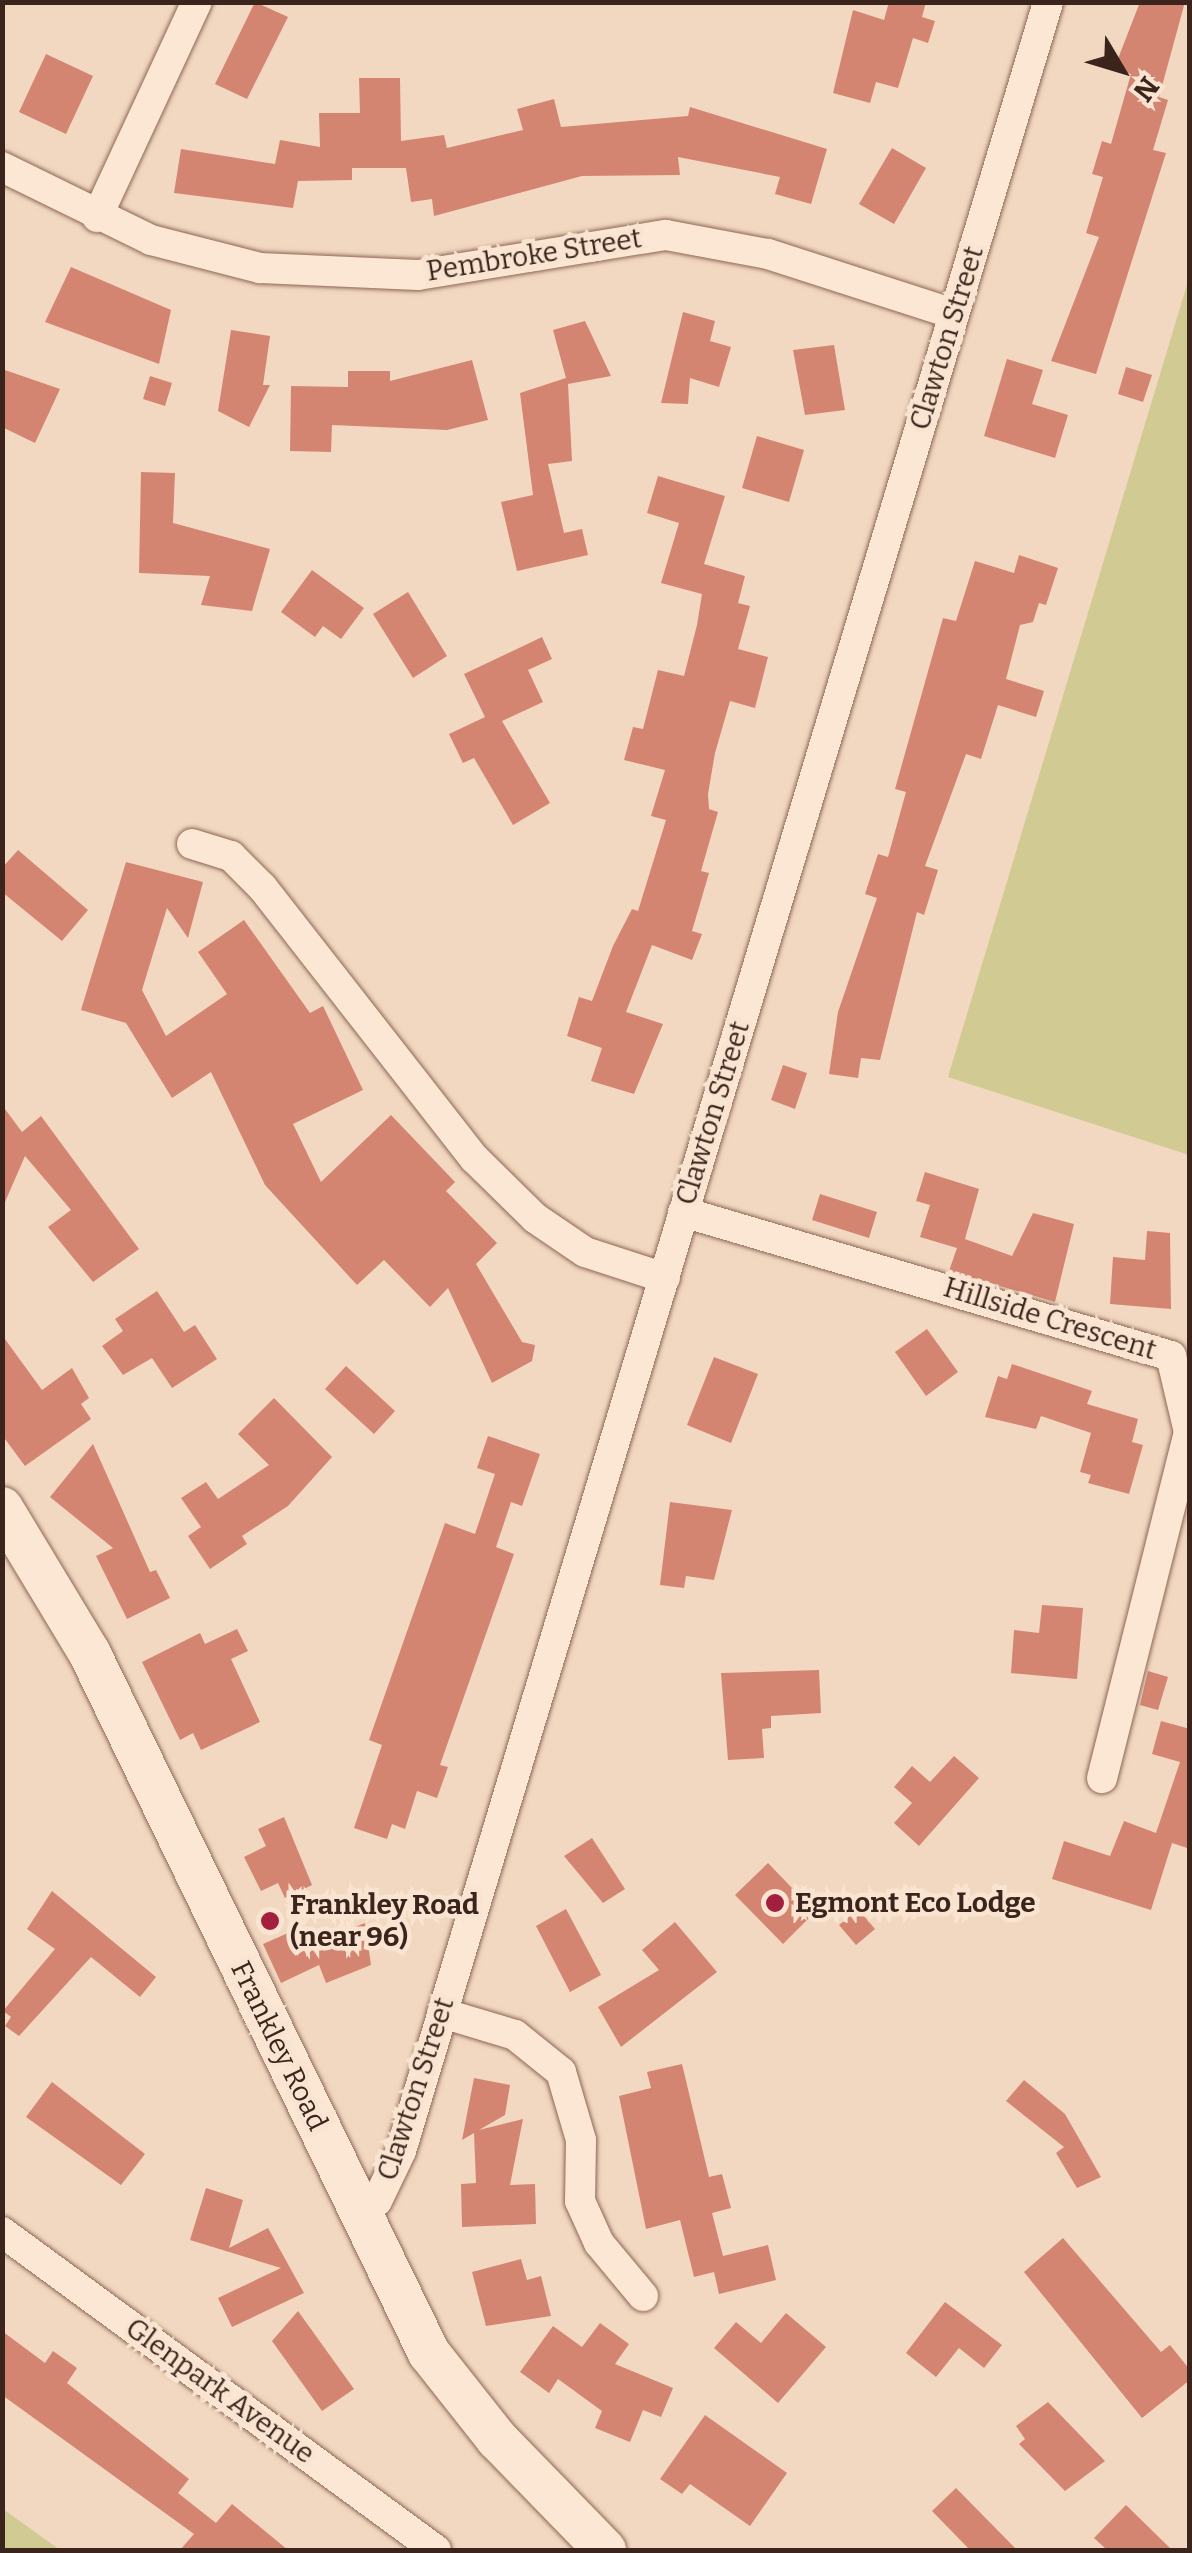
<!DOCTYPE html>
<html>
<head>
<meta charset="utf-8">
<style>
	body { margin:0 }
	#map { position:relative; width:1192px; height:2553px; overflow:hidden; background:#f2d8c0; font-family:Bitter,serif }
	div>[style] { position:absolute }
	[style*='--x'] { left:calc(var(--x)*1px); top:calc(var(--y)*1px); width:calc(var(--w)*1px); rotate:calc(var(--a)*1deg) }
	.green>* { inset:0; background:#d1cb93 }
	.building>* { inset:0; background:#d48572 }
	.roads { filter:drop-shadow(0 0 2px #8d6756) drop-shadow(0 0 2px #8d6756) }
	.street>* { height:30px; margin:-15px; padding:0 15px; transform-origin:15px; border-radius:15px; background:#fce7d4 }
	.secondary>* { height:42px; margin:-21px; padding:0 21px; transform-origin:21px; border-radius:21px; background:#fce7d4 }
	.dots>* { width:28px; height:28px; translate:-50% -50%; box-sizing:border-box; border:5px solid #f9e4d1; border-radius:50% }
	span { translate:-50% -50%; white-space:nowrap; text-align:center; line-height:1.15; -webkit-text-stroke:9px #f9e4d1; paint-order:stroke }
	.street-label { font-size:28px; color:#3b241c }
	.poi-label { font-size:28px; color:#3b241c; font-weight:700 }
	.left { translate:0 -50%; text-align:left }
	.frame { position:absolute; inset:0; border:5px solid #3b241c; pointer-events:none }
	.north { position:absolute; left:1072px; top:20px; width:100px; height:100px; -webkit-text-stroke:8px #f9e4d1; paint-order:stroke; rotate:128deg; font-size:28px; font-weight:700; line-height:40px; text-align:center; color:#3b241c }
	.north::after { content:''; display:block; margin:auto; width:35px; height:45px; background:#3b241c; clip-path:polygon(50% 0,100% 100%,50% 72%,0 100%) }
</style>
</head>
<body>
<div id="map">
	<div class="green">
		<div style="clip-path:polygon(1189px 278px,1189px 1155px,948px 1077px)"></div>
		<div style="clip-path:polygon(3px 2509px,60px 2550px,3px 2550px)"></div>
	</div>
	<div class="building">
		<div style="clip-path:polygon(255px 2px,288px 17px,247px 99px,215px 84px)"></div>
		<div style="clip-path:polygon(889px 2px,926px 2px,922px 17px,935px 21px,928px 43px,913px 38px,898px 88px,876px 82px,870px 103px,833px 93px,853px 10px,884px 20px)"></div>
		<div style="clip-path:polygon(1140px 2px,1185px 2px,1159px 97px,1168px 100px,1153px 150px,1166px 153px,1096px 374px,1051px 361px,1099px 237px,1086px 233px,1103px 177px,1092px 174px,1102px 141px,1111px 144px,1131px 74px,1114px 69px)"></div>
		<div style="clip-path:polygon(46px 54px,93px 76px,66px 134px,19px 112px)"></div>
		<div style="clip-path:polygon(359px 78px,400px 78px,401px 141px,444px 135px,447px 148px,523px 130px,517px 109px,554px 99px,561px 127px,688px 116px,690px 107px,827px 149px,811px 204px,775px 194px,780px 177px,678px 157px,680px 175px,582px 176px,434px 216px,432px 199px,411px 202px,406px 168px,352px 168px,352px 180px,298px 181px,293px 208px,174px 193px,181px 149px,275px 164px,280px 140px,320px 147px,319px 113px,360px 113px)"></div>
		<div style="clip-path:polygon(892px 148px,926px 168px,894px 224px,859px 204px)"></div>
		<div style="clip-path:polygon(71px 267px,171px 310px,159px 364px,45px 322px)"></div>
		<div style="clip-path:polygon(683px 312px,715px 321px,710px 341px,731px 347px,719px 387px,690px 378px,688px 404px,661px 403px)"></div>
		<div style="clip-path:polygon(585px 321px,611px 376px,568px 384px,572px 461px,548px 464px,564px 533px,582px 529px,588px 555px,517px 571px,501px 502px,533px 495px,520px 393px,566px 378px,553px 330px)"></div>
		<div style="clip-path:polygon(231px 330px,270px 336px,263px 385px,270px 385px,249px 427px,218px 411px)"></div>
		<div style="clip-path:polygon(834px 345px,845px 410px,805px 415px,793px 350px)"></div>
		<div style="clip-path:polygon(1007px 359px,1043px 370px,1032px 404px,1068px 415px,1055px 458px,984px 436px)"></div>
		<div style="clip-path:polygon(472px 360px,488px 420px,447px 430px,332px 425px,331px 452px,290px 451px,291px 386px,348px 387px,348px 371px,390px 371px,390px 381px)"></div>
		<div style="clip-path:polygon(1126px 367px,1152px 375px,1143px 402px,1118px 394px)"></div>
		<div style="clip-path:polygon(2px 369px,60px 389px,35px 443px,2px 427px)"></div>
		<div style="clip-path:polygon(150px 376px,172px 383px,165px 406px,143px 399px)"></div>
		<div style="clip-path:polygon(757px 436px,804px 450px,789px 502px,742px 488px)"></div>
		<div style="clip-path:polygon(141px 472px,175px 473px,173px 523px,270px 549px,252px 611px,201px 605px,210px 576px,139px 573px)"></div>
		<div style="clip-path:polygon(658px 476px,725px 496px,704px 564px,745px 576px,738px 603px,750px 606px,738px 649px,768px 657px,755px 708px,730px 701px,715px 753px,708px 794px,709px 809px,718px 812px,701px 871px,709px 873px,692px 931px,702px 934px,692px 960px,652px 945px,626px 1012px,663px 1024px,634px 1094px,591px 1081px,602px 1048px,567px 1036px,579px 997px,592px 1001px,613px 946px,632px 909px,638px 911px,666px 820px,651px 816px,665px 770px,624px 760px,633px 727px,643px 729px,658px 670px,684px 676px,697px 625px,702px 594px,661px 583px,679px 523px,647px 513px)"></div>
		<div style="clip-path:polygon(1019px 555px,1058px 568px,1046px 605px,1039px 603px,1033px 622px,1020px 625px,1006px 679px,1044px 691px,1036px 717px,998px 705px,981px 759px,966px 754px,925px 866px,938px 870px,924px 915px,917px 912px,880px 1060px,861px 1058px,858px 1078px,829px 1074px,838px 1012px,877px 898px,865px 894px,878px 854px,888px 857px,906px 792px,895px 789px,943px 618px,956px 621px,975px 561px,1014px 573px)"></div>
		<div style="clip-path:polygon(312px 570px,364px 608px,341px 639px,323px 626px,315px 637px,281px 612px)"></div>
		<div style="clip-path:polygon(408px 592px,447px 656px,413px 678px,373px 614px)"></div>
		<div style="clip-path:polygon(542px 637px,552px 659px,528px 670px,543px 702px,502px 721px,550px 803px,513px 825px,474px 758px,463px 763px,449px 734px,485px 717px,464px 674px)"></div>
		<div style="clip-path:polygon(18px 850px,88px 910px,62px 941px,2px 892px,2px 868px)"></div>
		<div style="clip-path:polygon(126px 862px,203px 882px,188px 938px,167px 908px,142px 990px,166px 1036px,227px 994px,198px 952px,244px 920px,310px 1013px,323px 1006px,363px 1090px,293px 1124px,321px 1182px,391px 1115px,455px 1182px,446px 1191px,497px 1243px,476px 1264px,522px 1342px,535px 1345px,532px 1361px,492px 1383px,448px 1288px,430px 1307px,384px 1260px,357px 1285px,265px 1185px,211px 1072px,172px 1098px,126px 1023px,81px 1010px)"></div>
		<div style="clip-path:polygon(783px 1065px,807px 1073px,795px 1109px,771px 1100px)"></div>
		<div style="clip-path:polygon(2px 1105px,22px 1132px,41px 1116px,139px 1249px,93px 1282px,48px 1227px,71px 1210px,25px 1156px,2px 1209px)"></div>
		<div style="clip-path:polygon(925px 1172px,979px 1189px,965px 1239px,1012px 1256px,1033px 1213px,1074px 1224px,1055px 1302px,949px 1271px,957px 1248px,920px 1237px,930px 1205px,916px 1201px)"></div>
		<div style="clip-path:polygon(820px 1194px,877px 1212px,869px 1238px,812px 1220px)"></div>
		<div style="clip-path:polygon(1147px 1231px,1170px 1233px,1171px 1309px,1110px 1304px,1113px 1257px,1145px 1260px)"></div>
		<div style="clip-path:polygon(157px 1291px,184px 1332px,195px 1325px,217px 1359px,172px 1388px,152px 1358px,123px 1375px,102px 1346px,123px 1331px,115px 1319px)"></div>
		<div style="clip-path:polygon(927px 1329px,958px 1372px,926px 1396px,895px 1352px)"></div>
		<div style="clip-path:polygon(2px 1335px,42px 1390px,72px 1368px,89px 1398px,81px 1404px,91px 1419px,25px 1466px,2px 1435px)"></div>
		<div style="clip-path:polygon(714px 1357px,758px 1374px,731px 1443px,687px 1425px)"></div>
		<div style="clip-path:polygon(1012px 1364px,1092px 1391px,1087px 1404px,1138px 1419px,1132px 1442px,1143px 1445px,1129px 1494px,1088px 1483px,1091px 1475px,1080px 1472px,1091px 1433px,1041px 1416px,1036px 1429px,985px 1417px,998px 1376px,1007px 1379px)"></div>
		<div style="clip-path:polygon(346px 1366px,395px 1411px,374px 1434px,325px 1389px)"></div>
		<div style="clip-path:polygon(274px 1398px,332px 1457px,288px 1506px,242px 1536px,247px 1544px,210px 1569px,188px 1536px,201px 1527px,181px 1498px,206px 1482px,218px 1499px,269px 1465px,238px 1434px)"></div>
		<div style="clip-path:polygon(488px 1436px,540px 1454px,522px 1506px,511px 1502px,496px 1547px,514px 1554px,440px 1765px,448px 1767px,437px 1798px,417px 1791px,405px 1829px,392px 1824px,387px 1839px,354px 1828px,382px 1745px,369px 1740px,445px 1523px,475px 1534px,495px 1474px,477px 1468px)"></div>
		<div style="clip-path:polygon(93px 1444px,150px 1572px,156px 1570px,170px 1598px,127px 1619px,96px 1556px,113px 1548px,50px 1497px)"></div>
		<div style="clip-path:polygon(670px 1502px,732px 1510px,714px 1580px,686px 1576px,684px 1588px,660px 1585px)"></div>
		<div style="clip-path:polygon(1042px 1605px,1083px 1608px,1077px 1679px,1011px 1673px,1014px 1630px,1039px 1633px)"></div>
		<div style="clip-path:polygon(237px 1629px,248px 1651px,231px 1659px,260px 1722px,201px 1750px,193px 1733px,180px 1740px,142px 1662px,200px 1633px,205px 1644px)"></div>
		<div style="clip-path:polygon(819px 1670px,821px 1713px,771px 1716px,771px 1728px,762px 1729px,764px 1758px,728px 1760px,721px 1673px)"></div>
		<div style="clip-path:polygon(1148px 1671px,1168px 1677px,1158px 1710px,1140px 1705px)"></div>
		<div style="clip-path:polygon(1161px 1721px,1190px 1729px,1190px 1849px,1172px 1843px,1151px 1910px,1052px 1879px,1064px 1841px,1110px 1856px,1124px 1821px,1156px 1833px,1180px 1762px,1152px 1754px)"></div>
		<div style="clip-path:polygon(954px 1756px,979px 1778px,919px 1846px,894px 1823px,912px 1803px,894px 1787px,912px 1766px,930px 1782px)"></div>
		<div style="clip-path:polygon(284px 1817px,312px 1885px,285px 1898px,278px 1883px,261px 1891px,244px 1857px,266px 1846px,258px 1829px)"></div>
		<div style="clip-path:polygon(592px 1838px,625px 1889px,603px 1903px,564px 1856px)"></div>
		<div style="clip-path:polygon(768px 1863px,815px 1912px,783px 1944px,735px 1895px)"></div>
		<div style="clip-path:polygon(52px 1891px,156px 1977px,140px 1997px,91px 1957px,19px 2036px,5px 2026px,11px 2017px,3px 2011px,55px 1949px,27px 1929px)"></div>
		<div style="clip-path:polygon(566px 1909px,601px 1975px,570px 1992px,536px 1926px)"></div>
		<div style="clip-path:polygon(858px 1909px,875px 1929px,856px 1945px,839px 1925px)"></div>
		<div style="clip-path:polygon(675px 1922px,717px 1972px,621px 2047px,598px 2007px,659px 1970px,642px 1950px)"></div>
		<div style="clip-path:polygon(365px 1923px,371px 1965px,326px 1983px,319px 1965px,281px 1983px,263px 1944px,288px 1933px,296px 1950px)"></div>
		<div style="clip-path:polygon(682px 2064px,709px 2177px,722px 2174px,731px 2208px,712px 2213px,723px 2256px,768px 2245px,776px 2280px,719px 2294px,714px 2272px,694px 2277px,680px 2220px,646px 2229px,619px 2096px,651px 2088px,647px 2072px)"></div>
		<div style="clip-path:polygon(474px 2078px,510px 2085px,505px 2115px,479px 2130px,523px 2119px,510px 2185px,535px 2184px,536px 2224px,462px 2227px,461px 2184px,476px 2183px,474px 2133px,462px 2140px)"></div>
		<div style="clip-path:polygon(1024px 2080px,1065px 2114px,1101px 2177px,1077px 2188px,1056px 2153px,1064px 2147px,1006px 2101px)"></div>
		<div style="clip-path:polygon(52px 2082px,145px 2154px,121px 2185px,26px 2117px)"></div>
		<div style="clip-path:polygon(206px 2188px,243px 2200px,229px 2248px,268px 2228px,304px 2293px,232px 2327px,218px 2298px,281px 2268px,190px 2240px)"></div>
		<div style="clip-path:polygon(1063px 2238px,1161px 2352px,1170px 2345px,1190px 2370px,1190px 2380px,1142px 2418px,1024px 2272px)"></div>
		<div style="clip-path:polygon(521px 2259px,527px 2280px,541px 2276px,551px 2316px,486px 2326px,472px 2272px)"></div>
		<div style="clip-path:polygon(945px 2302px,1002px 2345px,984px 2368px,959px 2348px,936px 2377px,906px 2353px)"></div>
		<div style="clip-path:polygon(298px 2311px,354px 2389px,322px 2411px,272px 2341px)"></div>
		<div style="clip-path:polygon(786px 2313px,826px 2347px,778px 2403px,714px 2348px,736px 2322px,761px 2343px)"></div>
		<div style="clip-path:polygon(600px 2323px,629px 2344px,615px 2364px,673px 2388px,661px 2417px,643px 2410px,630px 2442px,595px 2428px,602px 2411px,558px 2379px,549px 2393px,520px 2372px,553px 2326px,582px 2347px)"></div>
		<div style="clip-path:polygon(2px 2331px,45px 2363px,53px 2351px,77px 2368px,67px 2383px,189px 2479px,178px 2493px,216px 2523px,232px 2504px,288px 2550px,180px 2550px,194px 2534px,2px 2395px)"></div>
		<div style="clip-path:polygon(1048px 2402px,1105px 2461px,1065px 2491px,1019px 2444px,1025px 2439px,1016px 2426px)"></div>
		<div style="clip-path:polygon(705px 2415px,787px 2473px,750px 2526px,690px 2484px,682px 2494px,660px 2479px)"></div>
		<div style="clip-path:polygon(956px 2488px,1017px 2550px,970px 2550px,932px 2511px)"></div>
		<div style="clip-path:polygon(1126px 2505px,1172px 2550px,1107px 2550px,1094px 2538px)"></div>
	</div>
	<div class="roads">
		<div class="street">
			<div style="--x:2;--y:167;--w:166;--a:26.1"></div>
			<div style="--x:151;--y:240;--w:113;--a:14.4"></div>
			<div style="--x:260;--y:268;--w:158;--a:2.5"></div>
			<div style="--x:418;--y:275;--w:251;--a:-9.2"></div>
			<div style="--x:666;--y:235;--w:104;--a:10.6"></div>
			<div style="--x:768;--y:254;--w:195;--a:17.9"></div>
			<div style="--x:97;--y:217;--w:237;--a:-65.1"></div>
			<div style="--x:192;--y:844;--w:41;--a:17.1"></div>
			<div style="--x:231;--y:856;--w:45;--a:45"></div>
			<div style="--x:263;--y:888;--w:344;--a:52"></div>
			<div style="--x:475;--y:1159;--w:84;--a:44.5"></div>
			<div style="--x:535;--y:1218;--w:60;--a:34.2"></div>
			<div style="--x:585;--y:1252;--w:84;--a:18"></div>
			<div style="--x:683;--y:1212;--w:509;--a:16.44"></div>
			<div style="--x:1171;--y:1356;--w:78;--a:76.7"></div>
			<div style="--x:1189;--y:1432;--w:357;--a:104.1"></div>
			<div style="--x:442;--y:2013;--w:76;--a:16.8"></div>
			<div style="--x:515;--y:2035;--w:59;--a:38.8"></div>
			<div style="--x:561;--y:2072;--w:71;--a:73.6"></div>
			<div style="--x:581;--y:2140;--w:61;--a:90.9"></div>
			<div style="--x:580;--y:2201;--w:46;--a:65.7"></div>
			<div style="--x:599;--y:2243;--w:69;--a:50.3"></div>
			<div style="--x:358;--y:2211;--w:21;--a:-28"></div>
			<div style="--x:377;--y:2201;--w:55;--a:-64.4"></div>
			<div style="--x:401;--y:2151;--w:2244;--a:-73.24"></div>
			<div style="--x:2;--y:2232;--w:538;--a:36.23"></div>
		</div>
		<div class="secondary">
			<div style="--x:2;--y:1508;--w:168;--a:58.9"></div>
			<div style="--x:89;--y:1652;--w:779;--a:64.13"></div>
			<div style="--x:429;--y:2353;--w:110;--a:51.7"></div>
			<div style="--x:497;--y:2439;--w:155;--a:45.8"></div>
		</div>
	</div>
	<div class="dots">
		<div style="left:775px;top:1903px;background:#a2203e"></div>
		<div style="left:270px;top:1921px;background:#a2203e"></div>
	</div>
	<div class="street-label">
		<span style="left:534px;top:255px;rotate:-9deg">Pembroke Street</span>
		<span style="left:947px;top:338px;rotate:-73deg">Clawton Street</span>
		<span style="left:713px;top:1113px;rotate:-73deg">Clawton Street</span>
		<span style="left:1050px;top:1319px;rotate:17deg">Hillside Crescent</span>
		<span style="left:279px;top:2046px;rotate:64deg">Frankley Road</span>
		<span style="left:416px;top:2089px;rotate:-72deg">Clawton Street</span>
		<span style="left:220px;top:2391px;rotate:36deg">Glenpark Avenue</span>
	</div>
	<div class="poi-label">
		<span class="left" style="left:795px;top:1903px">Egmont Eco Lodge</span>
		<span class="left" style="left:290px;top:1921px">Frankley Road<br>(near 96)</span>
	</div>
	<div class="frame"></div>
	<div class="north">N</div>
</div>
</body>
</html>
